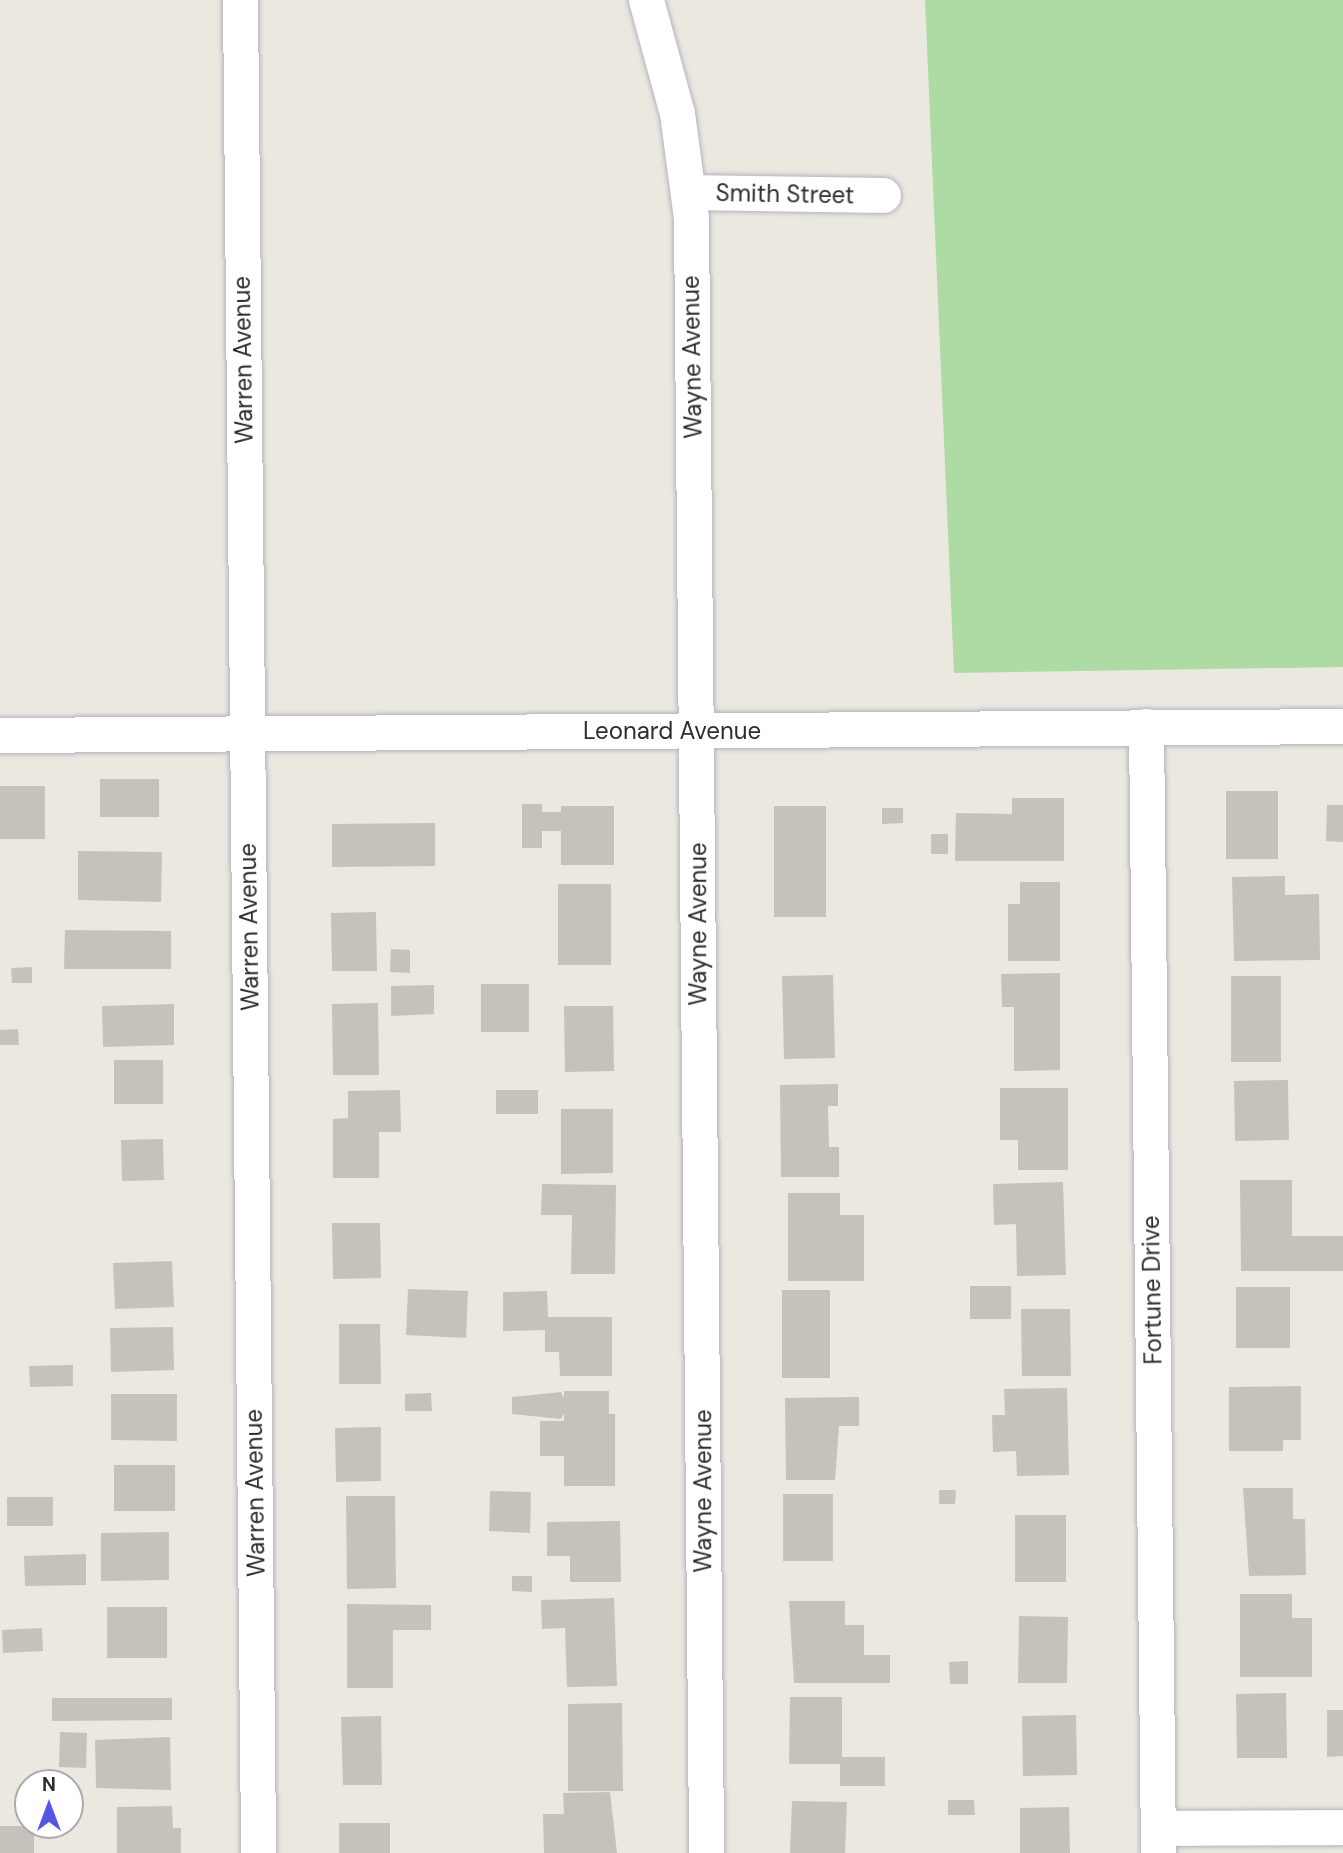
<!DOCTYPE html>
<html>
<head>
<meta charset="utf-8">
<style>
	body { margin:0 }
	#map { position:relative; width:1343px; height:1853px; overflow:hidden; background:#ebe8e0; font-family:"DM Sans",sans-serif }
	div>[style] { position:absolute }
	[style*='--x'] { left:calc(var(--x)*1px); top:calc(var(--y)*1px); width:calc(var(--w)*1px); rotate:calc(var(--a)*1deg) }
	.green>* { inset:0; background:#addba3 }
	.building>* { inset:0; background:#c4c2bb }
	.roads { filter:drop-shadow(0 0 2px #b3b3be) drop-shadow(0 0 2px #b3b3be) }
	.minor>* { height:35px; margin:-17.5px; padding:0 17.5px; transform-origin:17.5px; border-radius:17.5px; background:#fff }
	span { translate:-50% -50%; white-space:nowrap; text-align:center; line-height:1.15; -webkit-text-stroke:5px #fff; paint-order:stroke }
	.street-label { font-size:24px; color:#2c2c2c }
	.north { position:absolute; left:14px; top:1769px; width:70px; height:70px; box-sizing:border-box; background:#fff; border:2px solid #ababab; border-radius:50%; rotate:0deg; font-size:19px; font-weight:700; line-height:28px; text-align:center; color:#2c2c2c }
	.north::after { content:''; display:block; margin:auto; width:24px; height:32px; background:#5557e4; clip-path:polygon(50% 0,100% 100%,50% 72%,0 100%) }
</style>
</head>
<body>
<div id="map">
	<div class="green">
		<div style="clip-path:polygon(925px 0,1343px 0,1343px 667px,954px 673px)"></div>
	</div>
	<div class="building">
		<div style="clip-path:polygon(100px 779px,159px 779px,159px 817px,100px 817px)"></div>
		<div style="clip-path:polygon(0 786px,45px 786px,45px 839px,0 839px)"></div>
		<div style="clip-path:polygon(1226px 791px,1278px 791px,1278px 859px,1226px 859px)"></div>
		<div style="clip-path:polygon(1012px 798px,1064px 798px,1064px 861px,955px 861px,956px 813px,1012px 814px)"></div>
		<div style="clip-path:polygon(522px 804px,542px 804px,542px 812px,561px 812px,561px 806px,614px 806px,614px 865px,561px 865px,561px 831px,542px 831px,542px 848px,522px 848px)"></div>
		<div style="clip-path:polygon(1327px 805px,1343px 805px,1343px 842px,1326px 841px)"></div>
		<div style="clip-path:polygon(774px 806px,826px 806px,826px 917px,774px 917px)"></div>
		<div style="clip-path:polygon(882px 808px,903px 808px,903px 823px,882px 824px)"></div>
		<div style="clip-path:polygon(435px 823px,435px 866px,332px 867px,332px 824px)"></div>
		<div style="clip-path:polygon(931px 834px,948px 834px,948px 854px,931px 854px)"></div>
		<div style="clip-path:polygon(78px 851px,162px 852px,161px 902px,78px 900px)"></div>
		<div style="clip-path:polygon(1285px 876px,1285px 895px,1319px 894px,1320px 960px,1234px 961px,1232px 877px)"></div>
		<div style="clip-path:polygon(1020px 882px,1060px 882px,1060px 961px,1008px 961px,1008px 904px,1020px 904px)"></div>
		<div style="clip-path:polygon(558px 884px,611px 884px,611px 965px,558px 965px)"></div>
		<div style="clip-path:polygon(376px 912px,377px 971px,332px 971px,331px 913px)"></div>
		<div style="clip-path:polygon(65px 930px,171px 931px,171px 969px,64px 969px)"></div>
		<div style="clip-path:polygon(391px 949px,410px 950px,410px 973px,390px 972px)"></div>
		<div style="clip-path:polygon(32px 967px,32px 983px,12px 983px,11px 968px)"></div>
		<div style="clip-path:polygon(1060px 973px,1060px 1070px,1014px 1071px,1014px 1007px,1002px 1007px,1001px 974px)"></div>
		<div style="clip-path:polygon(833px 975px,835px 1058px,784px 1059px,782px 976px)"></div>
		<div style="clip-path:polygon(1231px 976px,1281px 976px,1281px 1062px,1231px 1062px)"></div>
		<div style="clip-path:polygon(481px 984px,529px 984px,529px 1032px,481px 1032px)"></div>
		<div style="clip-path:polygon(434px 985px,434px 1014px,391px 1016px,391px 986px)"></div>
		<div style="clip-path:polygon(378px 1003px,379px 1075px,333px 1075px,332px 1004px)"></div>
		<div style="clip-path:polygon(174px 1004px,174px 1045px,103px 1047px,102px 1006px)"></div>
		<div style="clip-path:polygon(564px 1006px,613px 1006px,614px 1071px,565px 1072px)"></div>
		<div style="clip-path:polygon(18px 1029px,19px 1045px,0 1045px,0 1030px)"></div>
		<div style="clip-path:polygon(114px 1060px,163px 1060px,163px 1104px,114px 1104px)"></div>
		<div style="clip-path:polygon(1288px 1080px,1289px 1140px,1235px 1141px,1234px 1081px)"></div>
		<div style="clip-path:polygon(838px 1084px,838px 1106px,828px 1106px,829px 1147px,839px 1147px,839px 1177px,781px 1177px,780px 1085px)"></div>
		<div style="clip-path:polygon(1000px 1088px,1068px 1088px,1068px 1170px,1018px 1170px,1018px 1140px,1000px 1140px)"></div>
		<div style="clip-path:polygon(400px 1090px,401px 1132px,379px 1132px,379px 1178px,333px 1178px,333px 1119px,348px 1118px,348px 1091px)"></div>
		<div style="clip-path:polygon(496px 1090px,538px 1090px,538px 1114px,496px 1114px)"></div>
		<div style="clip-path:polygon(561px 1109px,613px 1109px,613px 1173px,561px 1174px)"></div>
		<div style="clip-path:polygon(163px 1139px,164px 1180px,122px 1181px,121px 1140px)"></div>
		<div style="clip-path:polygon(1240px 1180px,1292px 1180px,1292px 1236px,1343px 1236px,1343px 1271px,1241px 1271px)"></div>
		<div style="clip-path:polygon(1063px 1182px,1066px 1275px,1017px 1276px,1016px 1224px,994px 1225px,993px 1184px)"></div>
		<div style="clip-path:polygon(542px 1184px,616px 1185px,615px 1274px,571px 1274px,572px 1215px,541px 1215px)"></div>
		<div style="clip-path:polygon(788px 1193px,840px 1193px,840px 1215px,864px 1215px,864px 1281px,788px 1281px)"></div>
		<div style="clip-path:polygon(332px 1223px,380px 1223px,381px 1278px,333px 1279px)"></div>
		<div style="clip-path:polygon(172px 1261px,174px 1307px,115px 1309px,113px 1263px)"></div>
		<div style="clip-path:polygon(970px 1286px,1011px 1286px,1011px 1319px,970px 1319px)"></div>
		<div style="clip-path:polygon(1236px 1287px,1290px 1287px,1290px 1348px,1236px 1348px)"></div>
		<div style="clip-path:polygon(408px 1289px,468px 1291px,466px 1338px,406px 1335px)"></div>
		<div style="clip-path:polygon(782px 1290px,830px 1290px,830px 1378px,782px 1378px)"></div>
		<div style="clip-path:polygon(547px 1291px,548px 1317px,612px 1317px,612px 1376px,560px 1376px,559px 1352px,545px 1352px,545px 1330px,503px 1331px,503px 1292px)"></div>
		<div style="clip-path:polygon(1021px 1309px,1070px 1309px,1071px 1376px,1022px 1376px)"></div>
		<div style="clip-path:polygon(339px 1324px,380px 1324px,381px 1384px,339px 1384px)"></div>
		<div style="clip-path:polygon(173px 1327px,174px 1370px,111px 1372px,110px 1328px)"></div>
		<div style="clip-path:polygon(73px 1365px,73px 1386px,30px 1387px,29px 1366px)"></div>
		<div style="clip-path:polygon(1301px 1386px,1301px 1440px,1283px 1440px,1283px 1451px,1229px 1451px,1229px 1387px)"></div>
		<div style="clip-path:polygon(1067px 1388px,1069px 1475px,1017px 1476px,1016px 1451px,993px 1452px,992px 1415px,1005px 1415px,1004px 1389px)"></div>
		<div style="clip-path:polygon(564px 1391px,609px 1391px,609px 1414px,615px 1414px,615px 1486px,564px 1486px,564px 1456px,540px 1456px,540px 1421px,564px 1421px,564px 1413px,561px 1419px,512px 1414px,512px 1397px,561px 1392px,564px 1398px)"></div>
		<div style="clip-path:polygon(431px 1393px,432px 1411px,405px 1411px,405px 1394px)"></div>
		<div style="clip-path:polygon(111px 1394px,177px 1394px,177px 1441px,111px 1440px)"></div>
		<div style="clip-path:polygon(859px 1397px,859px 1426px,839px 1426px,835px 1480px,786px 1480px,785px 1398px)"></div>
		<div style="clip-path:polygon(381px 1427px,381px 1481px,336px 1482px,335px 1428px)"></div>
		<div style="clip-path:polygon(114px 1465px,175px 1465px,175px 1511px,114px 1511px)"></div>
		<div style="clip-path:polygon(1243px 1488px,1293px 1488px,1293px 1519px,1305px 1519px,1306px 1575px,1249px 1576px)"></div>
		<div style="clip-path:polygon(939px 1490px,956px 1490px,955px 1504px,939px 1504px)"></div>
		<div style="clip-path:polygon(490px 1491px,531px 1492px,530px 1533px,489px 1531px)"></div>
		<div style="clip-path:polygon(783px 1494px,833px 1494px,833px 1561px,783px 1561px)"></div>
		<div style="clip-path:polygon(346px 1496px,395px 1496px,396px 1588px,347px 1589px)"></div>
		<div style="clip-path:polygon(7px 1497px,53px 1497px,53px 1526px,7px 1526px)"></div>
		<div style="clip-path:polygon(1015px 1515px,1066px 1515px,1066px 1582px,1015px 1582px)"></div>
		<div style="clip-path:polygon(620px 1521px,621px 1582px,570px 1582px,570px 1556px,547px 1556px,547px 1522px)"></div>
		<div style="clip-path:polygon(169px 1532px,169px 1580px,101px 1581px,101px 1533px)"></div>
		<div style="clip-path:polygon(86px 1554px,86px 1585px,25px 1586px,24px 1556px)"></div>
		<div style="clip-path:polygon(512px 1576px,532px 1576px,532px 1592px,512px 1591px)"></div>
		<div style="clip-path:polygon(1240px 1594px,1292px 1594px,1292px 1618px,1312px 1618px,1312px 1677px,1240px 1677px)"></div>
		<div style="clip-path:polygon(614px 1598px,617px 1686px,567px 1687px,565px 1628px,542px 1629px,541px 1600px)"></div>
		<div style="clip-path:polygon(789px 1601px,845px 1601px,845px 1625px,864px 1625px,864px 1655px,890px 1655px,890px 1683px,794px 1683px)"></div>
		<div style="clip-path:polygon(347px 1604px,431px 1605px,431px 1630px,393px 1630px,393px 1688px,347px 1688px)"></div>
		<div style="clip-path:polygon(107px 1607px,167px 1607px,167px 1658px,107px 1658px)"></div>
		<div style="clip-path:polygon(1019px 1616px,1068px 1617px,1067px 1683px,1018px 1683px)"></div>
		<div style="clip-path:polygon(42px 1628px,43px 1651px,3px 1653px,2px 1630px)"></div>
		<div style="clip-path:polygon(968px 1661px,968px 1684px,950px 1684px,949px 1662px)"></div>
		<div style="clip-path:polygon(1286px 1693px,1287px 1758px,1237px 1758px,1236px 1694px)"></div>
		<div style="clip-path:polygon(790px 1697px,842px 1697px,842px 1757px,885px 1757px,885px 1786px,840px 1786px,840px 1764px,789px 1764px)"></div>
		<div style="clip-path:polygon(52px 1698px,172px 1698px,172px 1720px,52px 1721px)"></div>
		<div style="clip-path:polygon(622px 1703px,623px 1791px,568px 1791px,568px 1704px)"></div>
		<div style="clip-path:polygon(1327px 1710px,1343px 1710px,1343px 1756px,1327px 1757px)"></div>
		<div style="clip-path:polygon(1076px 1715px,1077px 1775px,1023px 1776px,1022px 1716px)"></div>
		<div style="clip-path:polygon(381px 1716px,382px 1785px,343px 1785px,341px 1717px)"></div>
		<div style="clip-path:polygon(60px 1732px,87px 1733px,86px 1768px,59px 1767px)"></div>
		<div style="clip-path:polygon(170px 1737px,171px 1790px,96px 1788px,95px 1740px)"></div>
		<div style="clip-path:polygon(610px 1792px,617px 1853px,544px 1853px,543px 1814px,564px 1814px,563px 1793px)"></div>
		<div style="clip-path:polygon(948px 1800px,974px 1800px,975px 1815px,948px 1815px)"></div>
		<div style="clip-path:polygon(792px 1801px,847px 1802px,845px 1853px,790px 1853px)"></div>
		<div style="clip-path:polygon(172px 1806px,173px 1828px,181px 1828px,181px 1853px,117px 1853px,117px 1807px)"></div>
		<div style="clip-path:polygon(1069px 1807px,1070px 1853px,1020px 1853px,1020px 1808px)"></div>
		<div style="clip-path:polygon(339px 1823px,390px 1823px,390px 1853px,339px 1853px)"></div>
		<div style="clip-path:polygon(0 1826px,34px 1826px,34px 1853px,0 1853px)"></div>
	</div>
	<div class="roads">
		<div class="minor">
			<div style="--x:240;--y:0;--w:1853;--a:89.44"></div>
			<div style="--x:646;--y:0;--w:117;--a:74.7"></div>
			<div style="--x:677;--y:113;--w:106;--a:82.4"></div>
			<div style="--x:691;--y:218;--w:1635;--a:89.47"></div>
			<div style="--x:688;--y:192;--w:195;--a:0.9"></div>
			<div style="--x:1146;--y:726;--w:1127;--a:89.39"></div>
			<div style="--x:0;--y:735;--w:1343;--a:-0.38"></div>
			<div style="--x:1158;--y:1828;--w:185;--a:-0.3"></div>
		</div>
	</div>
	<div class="street-label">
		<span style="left:785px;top:194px;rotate:1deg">Smith Street</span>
		<span style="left:692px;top:357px;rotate:-91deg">Wayne Avenue</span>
		<span style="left:243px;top:360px;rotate:-91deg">Warren Avenue</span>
		<span style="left:672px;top:731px">Leonard Avenue</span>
		<span style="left:698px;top:924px;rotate:-90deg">Wayne Avenue</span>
		<span style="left:249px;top:927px;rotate:-91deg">Warren Avenue</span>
		<span style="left:1152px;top:1290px;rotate:-91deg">Fortune Drive</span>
		<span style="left:703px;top:1491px;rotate:-90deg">Wayne Avenue</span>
		<span style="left:255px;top:1493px;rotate:-91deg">Warren Avenue</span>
	</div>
	<div class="north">N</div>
</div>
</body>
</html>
